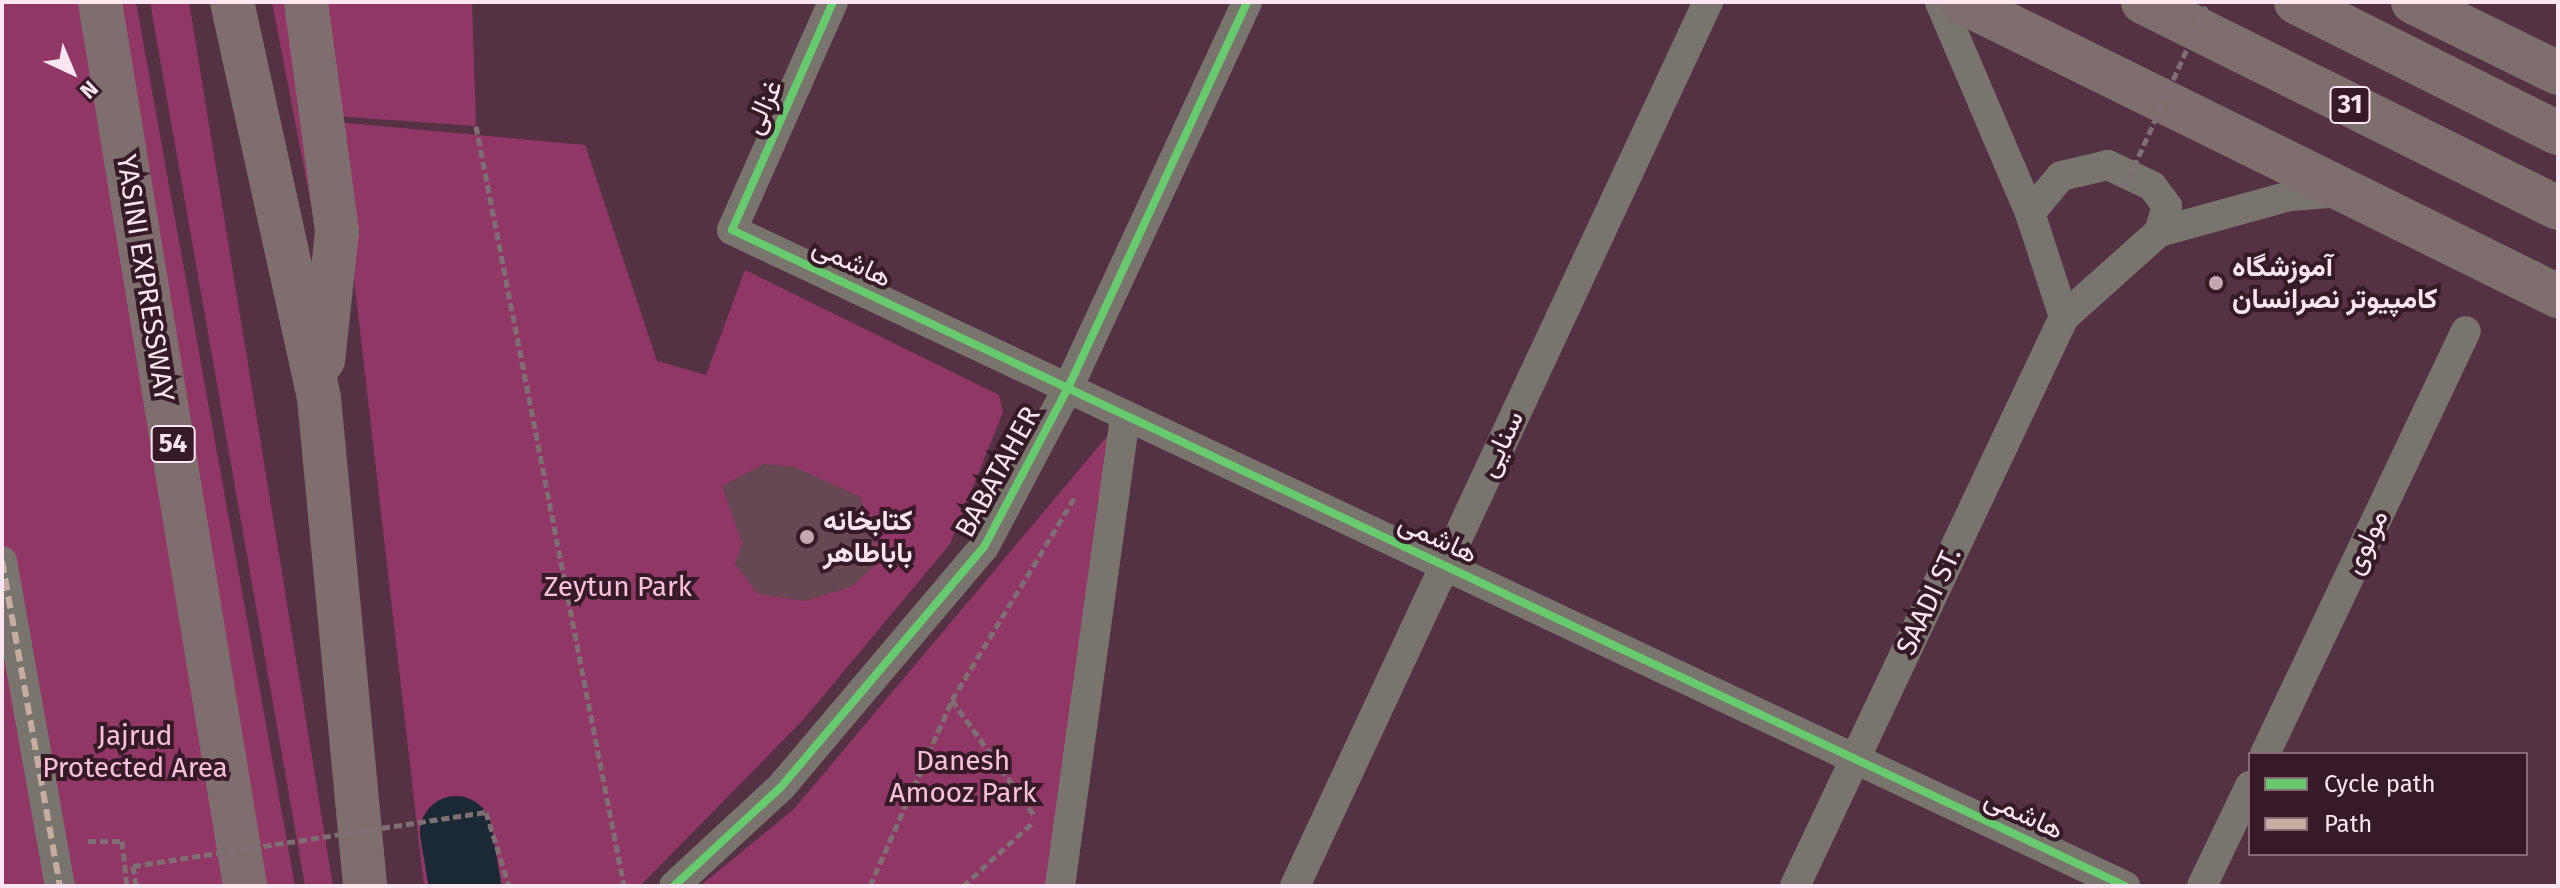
<!DOCTYPE html>
<html>
<head>
<meta charset="utf-8">
<style>
	body { margin:0 }
	#map { position:relative; width:2560px; height:888px; overflow:hidden; background:#543243; font-family:"Fira Sans",Vazirmatn,sans-serif }
	div>[style] { position:absolute }
	[style*='--x'] { left:calc(var(--x)*1px); top:calc(var(--y)*1px); width:calc(var(--w)*1px); rotate:calc(var(--a)*1deg) }
	.green>* { inset:0; background:#913766 }
	.river>* { height:72px; margin:-36px; padding:0 36px; transform-origin:36px; border-radius:36px; background:#1b2934 }
	.building>* { inset:0; background:#664852 }
	.path>* { height:5px; margin-top:-2.5px; transform-origin:0; background:repeating-linear-gradient(90deg,#7d6f72 0 8px,transparent 0 12px) }
	.street>* { height:30px; margin:-15px; padding:0 15px; transform-origin:15px; border-radius:15px; background:#79756e }
	.highway>* { height:44px; margin:-22px; padding:0 22px; transform-origin:22px; border-radius:22px; background:#7e6e6e }
	.path-bridge>* { height:5px; margin-top:-2.5px; transform-origin:0; background:repeating-linear-gradient(90deg,#7d6f72 0 8px,transparent 0 12px) }
	.quiet>* { height:6px; margin-top:-3px; transform-origin:0; background:repeating-linear-gradient(90deg,#c7aca2 0 12px,transparent 0 18px) }
	.cycleway>* { height:8px; margin:-4px; padding:0 4px; transform-origin:4px; border-radius:4px; background:#67ca6e }
	.dots>* { width:22px; height:22px; translate:-50% -50%; box-sizing:border-box; border:4px solid #361a27; border-radius:50% }
	span { translate:-50% -50%; white-space:nowrap; text-align:center; line-height:1.15; -webkit-text-stroke:8px #361a27; paint-order:stroke }
	.shield-label span { padding:2px 6px; background:#361a27; border:2px solid; border-radius:6px; -webkit-text-stroke-width:0 }
	.shield-label { font-size:26px; color:#ffe6f0; font-weight:700 }
	.street-label { font-size:28px; color:#ffe6f0 }
	.poi-label { font-size:28px; color:#ffe6f0; font-weight:700 }
	.left { translate:0 -50%; text-align:left }
	.park-label { font-size:28px; color:#fbc1da }
	.frame { position:absolute; inset:0; border:4px solid #ffe6f0; pointer-events:none }
	.legend { position:absolute; left:2248px; top:752px; width:280px; height:104px; box-sizing:border-box; background:#361a27; border:2px solid #866c77; margin:0; padding:10px 14px; list-style:none; font-size:24px; color:#ffe6f0 }
	.legend li { display:flex; align-items:center; gap:16px; height:40px }
	.legend b { width:40px; border:2px solid #866c77 }
	.north { position:absolute; left:32px; top:32px; width:80px; height:80px; -webkit-text-stroke:6px #361a27; paint-order:stroke; rotate:136deg; font-size:22px; font-weight:700; line-height:32px; text-align:center; color:#ffe6f0 }
	.north::after { content:''; display:block; margin:auto; width:28px; height:36px; background:#ffe6f0; clip-path:polygon(50% 0,100% 100%,50% 72%,0 100%) }
</style>
</head>
<body>
<div id="map">
	<div class="green">
		<div style="clip-path:polygon(2px 2px,136px 2px,295px 886px,2px 886px)"></div>
		<div style="clip-path:polygon(150px 2px,189px 2px,333px 886px,305px 886px)"></div>
		<div style="clip-path:polygon(272px 2px,293px 2px,317px 235px,287px 80px)"></div>
		<div style="clip-path:polygon(325px 2px,472px 2px,476px 126px,333px 116px)"></div>
		<div style="clip-path:polygon(336px 122px,585px 145px,657px 361px,706px 375px,745px 270px,999px 395px,1003px 412px,950px 544px,803px 720px,640px 886px,424px 886px)"></div>
		<div style="clip-path:polygon(1115px 427px,1061px 886px,700px 886px,794px 809px)"></div>
	</div>
	<div class="river">
		<div style="--x:456;--y:832;--w:55;--a:80.5"></div>
	</div>
	<div class="building">
		<div style="clip-path:polygon(764px 464px,794px 467px,859px 496px,874px 531px,873px 567px,851px 587px,804px 601px,758px 594px,735px 564px,742px 543px,722px 486px)"></div>
	</div>
	<div class="path">
		<div style="--x:476;--y:126;--w:774;--a:78.98"></div>
		<div style="--x:952;--y:700;--w:141;--a:54.5"></div>
		<div style="--x:486;--y:812;--w:77;--a:72.7"></div>
		<div style="--x:88;--y:841;--w:34;--a:0"></div>
		<div style="--x:122;--y:841;--w:45;--a:83.7"></div>
		<div style="--x:133;--y:866;--w:20;--a:81"></div>
		<div style="--x:870;--y:886;--w:203;--a:-66.2"></div>
		<div style="--x:952;--y:700;--w:240;--a:-58.8"></div>
		<div style="--x:963;--y:886;--w:93;--a:-42.4"></div>
	</div>
	<div class="street">
		<div style="--x:833;--y:2;--w:249;--a:113.9"></div>
		<div style="--x:732;--y:230;--w:1540;--a:25.22"></div>
		<div style="--x:1940;--y:2;--w:229;--a:66.9"></div>
		<div style="--x:2030;--y:213;--w:109;--a:71.9"></div>
		<div style="--x:2030;--y:213;--w:48;--a:-50"></div>
		<div style="--x:2061;--y:176;--w:48;--a:-13.2"></div>
		<div style="--x:2108;--y:165;--w:49;--a:25.5"></div>
		<div style="--x:2152;--y:186;--w:25;--a:53"></div>
		<div style="--x:2167;--y:206;--w:27;--a:107"></div>
		<div style="--x:2;--y:561;--w:330;--a:79.9"></div>
		<div style="--x:2265;--y:754;--w:468;--a:-64.6"></div>
		<div style="--x:674;--y:886;--w:146;--a:-42.8"></div>
		<div style="--x:781;--y:787;--w:314;--a:-49.8"></div>
		<div style="--x:984;--y:547;--w:180;--a:-62.2"></div>
		<div style="--x:1068;--y:388;--w:425;--a:-65.1"></div>
		<div style="--x:1060;--y:886;--w:475;--a:-82.1"></div>
		<div style="--x:1295;--y:886;--w:976;--a:-64.96"></div>
		<div style="--x:1795;--y:886;--w:629;--a:-64.7"></div>
		<div style="--x:2064;--y:317;--w:127;--a:-41.8"></div>
		<div style="--x:2159;--y:232;--w:136;--a:-15.4"></div>
		<div style="--x:2290;--y:196;--w:53;--a:-4.3"></div>
		<div style="--x:2202;--y:886;--w:111;--a:-64.4"></div>
	</div>
	<div class="highway">
		<div style="--x:100;--y:2;--w:896;--a:80.68"></div>
		<div style="--x:232;--y:2;--w:405;--a:77.6"></div>
		<div style="--x:319;--y:398;--w:490;--a:84.6"></div>
		<div style="--x:306;--y:2;--w:232;--a:82.3"></div>
		<div style="--x:337;--y:232;--w:129;--a:96.2"></div>
		<div style="--x:1962;--y:2;--w:665;--a:26.26"></div>
		<div style="--x:2143;--y:2;--w:463;--a:26.4"></div>
		<div style="--x:2296;--y:2;--w:293;--a:26.6"></div>
		<div style="--x:2413;--y:2;--w:161;--a:26.1"></div>
	</div>
	<div class="path-bridge">
		<div style="--x:2124;--y:189;--w:205;--a:-65.8"></div>
		<div style="--x:133;--y:866;--w:357;--a:-8.7"></div>
	</div>
	<div class="quiet">
		<div style="--x:2;--y:561;--w:330;--a:79.9"></div>
	</div>
	<div class="cycleway">
		<div style="--x:833;--y:2;--w:249;--a:113.9"></div>
		<div style="--x:732;--y:230;--w:1540;--a:25.22"></div>
		<div style="--x:674;--y:886;--w:146;--a:-42.8"></div>
		<div style="--x:781;--y:787;--w:314;--a:-49.8"></div>
		<div style="--x:984;--y:547;--w:180;--a:-62.2"></div>
		<div style="--x:1068;--y:388;--w:425;--a:-65.1"></div>
	</div>
	<div class="dots">
		<div style="left:2216px;top:283px;background:#c3a7b3"></div>
		<div style="left:807px;top:537px;background:#c3a7b3"></div>
	</div>
	<div class="shield-label">
		<span style="left:2350px;top:105px">31</span>
		<span style="left:173px;top:444px">54</span>
	</div>
	<div class="street-label">
		<span style="left:763px;top:107px;rotate:-66deg">غزالی</span>
		<span style="left:852px;top:262px;rotate:25deg">هاشمی</span>
		<span style="left:145px;top:278px;rotate:81deg">YASINI EXPRESSWAY</span>
		<span style="left:1501px;top:444px;rotate:-65deg">سنایی</span>
		<span style="left:998px;top:472px;rotate:-61deg">BABATAHER</span>
		<span style="left:1438px;top:538px;rotate:25deg">هاشمی</span>
		<span style="left:2366px;top:542px;rotate:-65deg">مولوی</span>
		<span style="left:1929px;top:601px;rotate:-65deg">SAADI ST.</span>
		<span style="left:2024px;top:814px;rotate:25deg">هاشمی</span>
	</div>
	<div class="poi-label">
		<span class="left" style="left:2232px;top:283px">آموزشگاه<br>کامپیوتر نصرانسان</span>
		<span class="left" style="left:823px;top:537px">کتابخانه<br>باباطاهر</span>
	</div>
	<div class="park-label">
		<span style="left:618px;top:587px">Zeytun Park</span>
		<span style="left:135px;top:752px">Jajrud<br>Protected Area</span>
		<span style="left:963px;top:777px">Danesh<br>Amooz Park</span>
	</div>
	<div class="frame"></div>
	<ul class="legend">
	<li><b style="height:10px;background:#67ca6e"></b>Cycle path</li>
	<li><b style="height:10px;background:#c7aca2"></b>Path</li>
	</ul>
	<div class="north">N</div>
</div>
</body>
</html>
